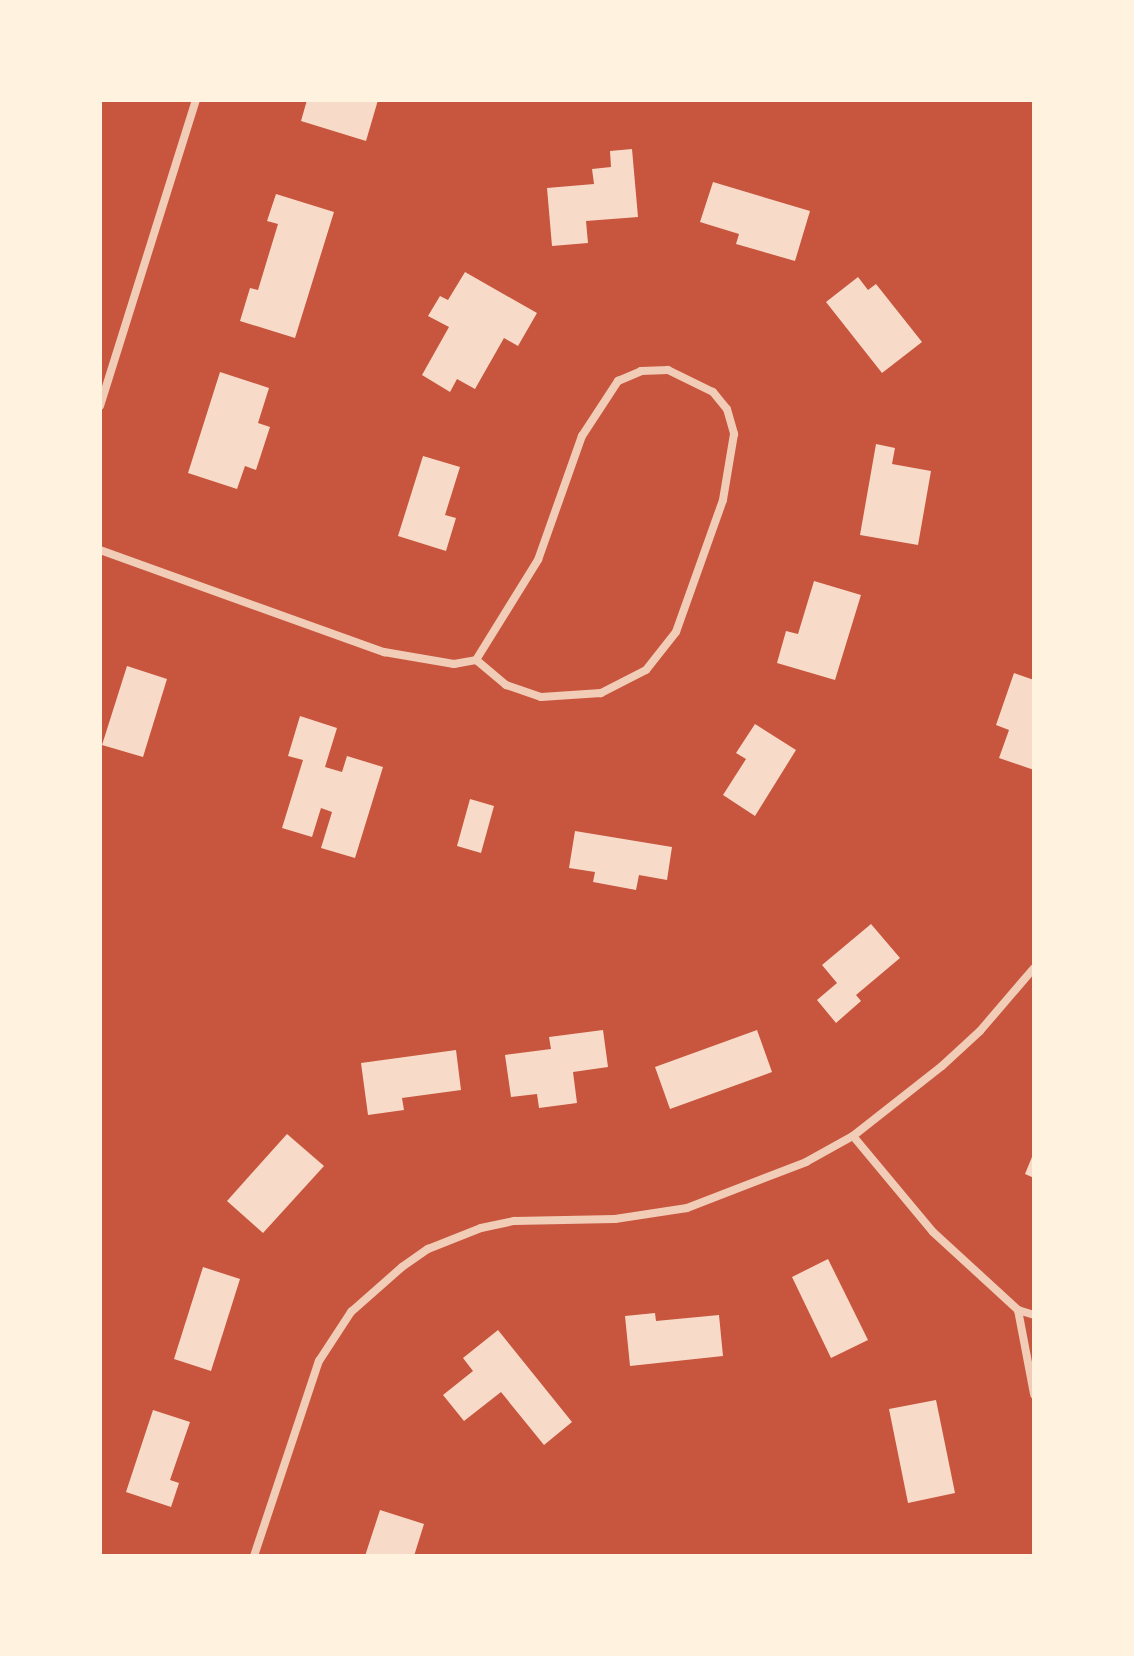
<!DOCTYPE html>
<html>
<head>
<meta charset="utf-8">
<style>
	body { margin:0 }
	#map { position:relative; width:1134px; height:1656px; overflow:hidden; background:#c8553d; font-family:"Roboto Condensed",sans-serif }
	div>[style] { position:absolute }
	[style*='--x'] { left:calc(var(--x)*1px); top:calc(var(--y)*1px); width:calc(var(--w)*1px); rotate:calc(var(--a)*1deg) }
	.building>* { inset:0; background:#f7dbc8 }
	.minor>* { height:8px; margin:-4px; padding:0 4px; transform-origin:4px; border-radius:4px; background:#f1ccb7 }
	span { translate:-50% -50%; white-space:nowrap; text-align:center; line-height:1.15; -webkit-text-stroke:7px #fff3e0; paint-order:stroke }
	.frame { position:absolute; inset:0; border:102px solid #fff3e0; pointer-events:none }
</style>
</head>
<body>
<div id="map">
	<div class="building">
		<div style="clip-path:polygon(307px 100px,378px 100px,366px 141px,301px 121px)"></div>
		<div style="clip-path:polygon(632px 149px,638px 217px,586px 221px,588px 243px,552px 246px,547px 188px,594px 184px,592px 169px,611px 167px,610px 151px)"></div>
		<div style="clip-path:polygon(713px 182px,810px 211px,795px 261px,736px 244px,739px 234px,700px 222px)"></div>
		<div style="clip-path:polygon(276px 194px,334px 212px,295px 338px,240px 321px,250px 288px,258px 290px,278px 224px,267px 221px)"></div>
		<div style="clip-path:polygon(465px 272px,537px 313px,518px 346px,504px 338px,475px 389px,457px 379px,450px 392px,422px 375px,449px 327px,428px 316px,440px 296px,448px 300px)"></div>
		<div style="clip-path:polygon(858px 277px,868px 290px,876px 284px,922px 342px,882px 373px,826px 302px)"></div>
		<div style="clip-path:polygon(220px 372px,269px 388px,258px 423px,270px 427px,256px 470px,245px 466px,237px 489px,188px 473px)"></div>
		<div style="clip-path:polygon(876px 444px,895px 448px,892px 464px,931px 471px,918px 545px,860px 535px)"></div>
		<div style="clip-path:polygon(423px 456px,460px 467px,445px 515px,456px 518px,446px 551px,398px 536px)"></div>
		<div style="clip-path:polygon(814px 581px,861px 595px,835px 680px,777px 663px,786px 631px,798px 634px)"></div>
		<div style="clip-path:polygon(127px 666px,167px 679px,143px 757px,102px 745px)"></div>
		<div style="clip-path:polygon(1014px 673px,1034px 680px,1034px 770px,999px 758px,1009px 730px,996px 725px)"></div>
		<div style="clip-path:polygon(300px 716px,337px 728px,325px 767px,342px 772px,347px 756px,383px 767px,355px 858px,321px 848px,332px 812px,321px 808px,312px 837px,282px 828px,303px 760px,288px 756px)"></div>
		<div style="clip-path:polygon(755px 724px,796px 750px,755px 816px,723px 795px,746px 759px,736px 753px)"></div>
		<div style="clip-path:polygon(470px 799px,494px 806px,481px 853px,457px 846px)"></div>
		<div style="clip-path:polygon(575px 831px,672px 847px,667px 880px,639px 875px,636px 890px,593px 882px,595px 872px,569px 868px)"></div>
		<div style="clip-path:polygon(871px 924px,900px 958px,856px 995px,861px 1001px,836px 1023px,817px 1000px,837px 983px,822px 965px)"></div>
		<div style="clip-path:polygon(603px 1030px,608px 1067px,573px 1072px,577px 1103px,539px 1108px,537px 1094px,511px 1097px,505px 1055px,551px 1049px,549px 1037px)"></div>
		<div style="clip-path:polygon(757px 1030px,772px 1072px,670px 1109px,655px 1067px)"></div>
		<div style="clip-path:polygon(456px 1050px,461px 1090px,402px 1098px,404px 1110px,368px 1115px,361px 1063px)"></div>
		<div style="clip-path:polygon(287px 1134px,324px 1166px,263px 1233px,227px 1201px)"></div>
		<div style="clip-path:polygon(1034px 1152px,1034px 1178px,1025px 1174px)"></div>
		<div style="clip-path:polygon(828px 1259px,868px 1340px,831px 1358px,792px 1277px)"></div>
		<div style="clip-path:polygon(203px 1267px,240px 1279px,211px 1371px,174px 1359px)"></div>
		<div style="clip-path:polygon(655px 1313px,656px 1321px,719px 1315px,723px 1356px,630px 1366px,625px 1316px)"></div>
		<div style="clip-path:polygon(498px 1330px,572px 1422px,544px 1445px,501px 1392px,464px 1421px,443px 1395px,473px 1371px,463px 1358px)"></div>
		<div style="clip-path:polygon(936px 1400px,955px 1493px,908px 1503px,889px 1409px)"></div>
		<div style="clip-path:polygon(153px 1410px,190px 1422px,170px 1480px,179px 1483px,171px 1507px,126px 1492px)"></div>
		<div style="clip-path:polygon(380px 1510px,424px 1524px,414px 1556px,365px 1556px)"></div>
	</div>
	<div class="minor">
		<div style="--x:668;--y:370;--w:50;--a:26.1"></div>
		<div style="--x:713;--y:392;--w:22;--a:51"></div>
		<div style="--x:727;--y:409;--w:26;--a:74"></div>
		<div style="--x:734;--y:434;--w:67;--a:99.5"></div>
		<div style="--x:723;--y:500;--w:140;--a:109.6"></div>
		<div style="--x:676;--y:632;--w:48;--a:128.3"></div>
		<div style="--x:646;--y:670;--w:51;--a:152.9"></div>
		<div style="--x:601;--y:693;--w:60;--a:176.2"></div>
		<div style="--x:541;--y:697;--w:37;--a:-161"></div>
		<div style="--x:506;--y:685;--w:39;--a:-140"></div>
		<div style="--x:476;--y:660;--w:118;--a:-58.2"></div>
		<div style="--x:538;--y:560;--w:132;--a:-70.5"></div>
		<div style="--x:582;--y:436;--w:66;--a:-56.8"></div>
		<div style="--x:618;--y:381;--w:25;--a:-23"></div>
		<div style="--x:641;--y:371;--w:27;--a:-2"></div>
		<div style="--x:100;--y:406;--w:321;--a:-72.6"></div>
		<div style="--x:100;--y:550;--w:302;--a:19.8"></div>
		<div style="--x:384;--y:652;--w:71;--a:9.7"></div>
		<div style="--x:454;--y:664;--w:22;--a:-10"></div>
		<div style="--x:853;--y:1136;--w:125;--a:50.2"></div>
		<div style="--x:933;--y:1232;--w:115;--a:42.5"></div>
		<div style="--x:1018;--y:1310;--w:17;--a:17"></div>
		<div style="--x:1018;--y:1310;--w:86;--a:79.2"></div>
		<div style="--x:254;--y:1556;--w:206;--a:-71.6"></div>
		<div style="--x:319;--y:1361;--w:59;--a:-56.9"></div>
		<div style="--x:351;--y:1312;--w:68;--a:-41.4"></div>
		<div style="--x:402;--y:1267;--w:32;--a:-35"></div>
		<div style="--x:428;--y:1249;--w:57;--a:-21.6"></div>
		<div style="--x:481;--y:1228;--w:34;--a:-12"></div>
		<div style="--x:514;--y:1221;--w:101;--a:-1.1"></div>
		<div style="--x:615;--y:1219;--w:73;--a:-8.7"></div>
		<div style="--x:687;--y:1208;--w:128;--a:-21.1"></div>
		<div style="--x:806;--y:1162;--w:54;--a:-29"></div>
		<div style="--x:853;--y:1136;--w:113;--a:-38.2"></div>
		<div style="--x:942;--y:1066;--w:52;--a:-42.6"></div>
		<div style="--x:980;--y:1031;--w:83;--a:-49.4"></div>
	</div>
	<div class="frame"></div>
</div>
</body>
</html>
